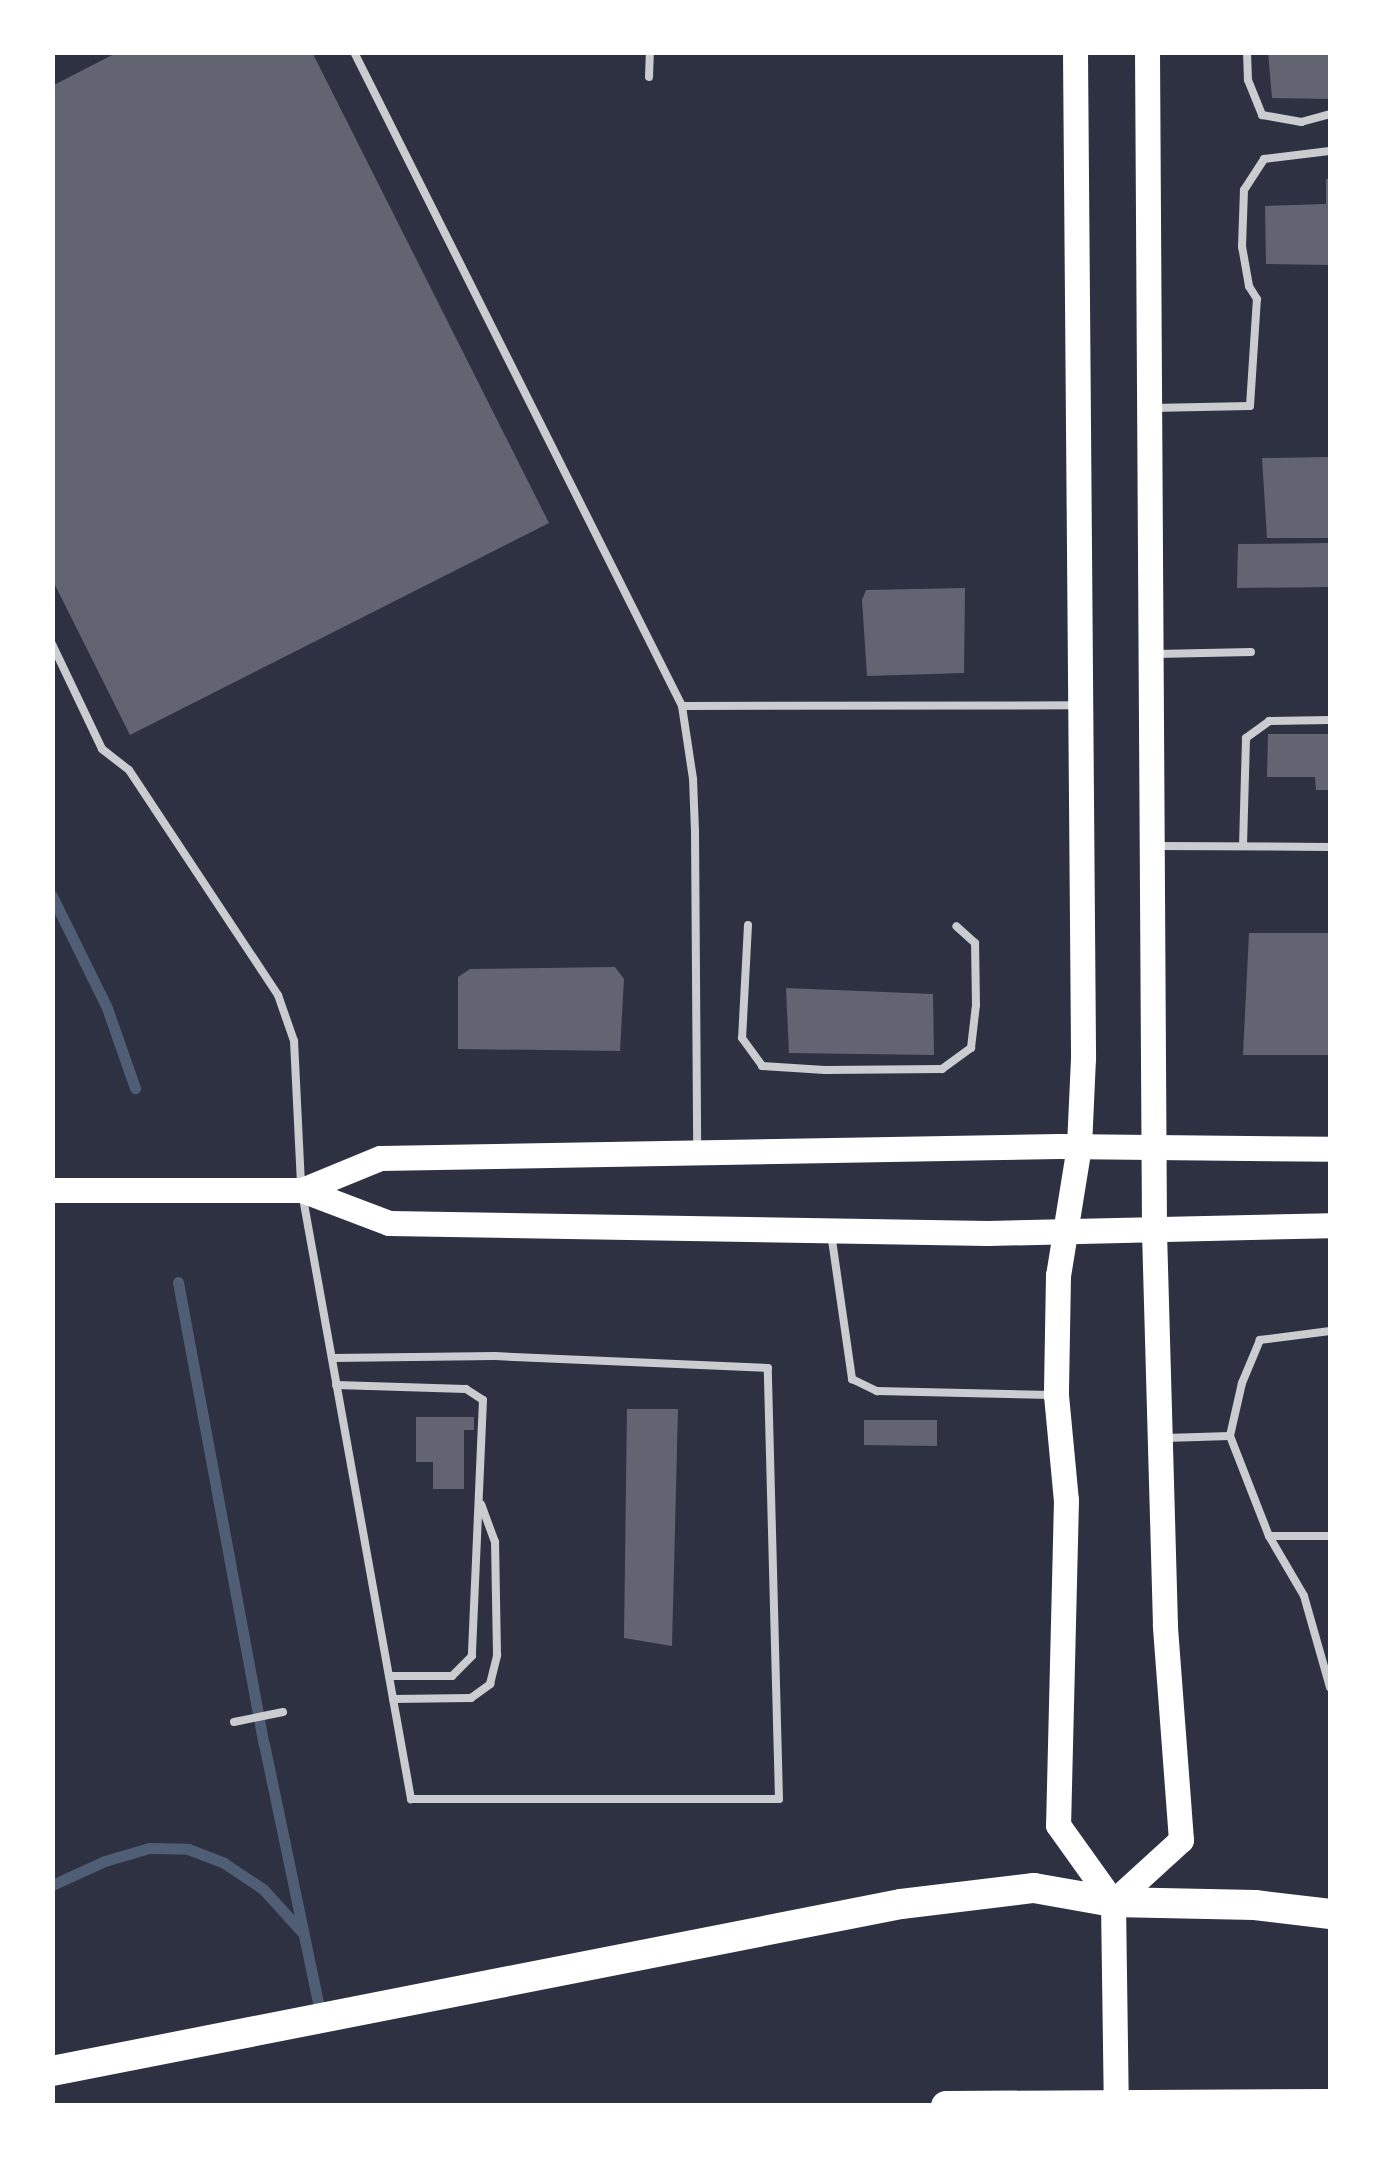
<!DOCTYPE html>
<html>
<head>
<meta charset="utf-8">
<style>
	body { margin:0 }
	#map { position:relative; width:1383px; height:2158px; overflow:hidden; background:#2d3142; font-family:Quicksand,sans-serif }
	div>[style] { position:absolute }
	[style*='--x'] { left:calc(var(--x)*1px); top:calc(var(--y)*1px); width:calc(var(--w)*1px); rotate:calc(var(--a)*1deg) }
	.stream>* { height:11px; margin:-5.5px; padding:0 5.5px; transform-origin:5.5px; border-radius:5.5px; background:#4f5d75 }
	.building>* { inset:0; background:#626471 }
	.service>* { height:8px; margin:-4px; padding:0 4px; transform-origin:4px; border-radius:4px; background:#caccd0 }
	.primary>* { height:25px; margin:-12.5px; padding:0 12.5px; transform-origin:12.5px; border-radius:12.5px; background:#fff }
	.motorway>* { height:30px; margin:-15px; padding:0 15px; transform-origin:15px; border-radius:15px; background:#fff }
	span { translate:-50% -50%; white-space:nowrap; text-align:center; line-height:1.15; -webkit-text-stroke:10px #fff; paint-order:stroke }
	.frame { position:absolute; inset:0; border:55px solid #fff; pointer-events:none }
</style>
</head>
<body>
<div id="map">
	<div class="stream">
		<div style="--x:52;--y:896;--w:125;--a:63.8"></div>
		<div style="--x:107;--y:1008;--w:85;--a:70.7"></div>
		<div style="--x:178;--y:1282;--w:470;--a:79.5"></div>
		<div style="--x:264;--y:1744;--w:264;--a:78.2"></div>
		<div style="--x:52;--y:1885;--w:58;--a:-24.4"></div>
		<div style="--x:105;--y:1861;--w:46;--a:-16.5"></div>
		<div style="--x:149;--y:1848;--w:39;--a:1"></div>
		<div style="--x:188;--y:1849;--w:39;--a:21"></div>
		<div style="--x:224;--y:1863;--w:47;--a:33.7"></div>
		<div style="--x:263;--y:1889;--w:58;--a:47.8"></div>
	</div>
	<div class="building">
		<div style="clip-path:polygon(118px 52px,312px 52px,549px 523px,130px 735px,52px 579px,52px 86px)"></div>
		<div style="clip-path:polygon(1268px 52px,1330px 52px,1330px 99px,1272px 98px)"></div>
		<div style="clip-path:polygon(1326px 179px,1330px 179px,1328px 265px,1266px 264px,1265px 206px,1326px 204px)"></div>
		<div style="clip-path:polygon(1330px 457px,1330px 538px,1267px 538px,1262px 458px)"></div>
		<div style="clip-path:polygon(1330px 543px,1330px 587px,1237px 588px,1238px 544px)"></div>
		<div style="clip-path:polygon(965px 588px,964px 673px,867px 676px,862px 600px,866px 590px)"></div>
		<div style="clip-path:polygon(1268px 734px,1330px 734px,1330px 790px,1316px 790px,1315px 777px,1267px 777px)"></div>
		<div style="clip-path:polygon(1249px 933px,1330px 933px,1330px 1055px,1243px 1055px)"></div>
		<div style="clip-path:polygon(615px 967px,624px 979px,620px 1051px,458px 1049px,458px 977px,470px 969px)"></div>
		<div style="clip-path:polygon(786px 988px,933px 994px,934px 1055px,789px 1053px)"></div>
		<div style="clip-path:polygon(627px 1409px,678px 1409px,672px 1646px,624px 1638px)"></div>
		<div style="clip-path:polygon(416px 1417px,474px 1417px,474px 1430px,464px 1430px,464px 1489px,433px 1489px,433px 1462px,416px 1462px)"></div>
		<div style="clip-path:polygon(864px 1420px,937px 1420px,937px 1446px,864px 1445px)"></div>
	</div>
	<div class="service">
		<div style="--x:354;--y:52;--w:732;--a:63.36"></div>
		<div style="--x:682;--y:706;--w:74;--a:81.4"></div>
		<div style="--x:693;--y:779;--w:53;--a:87.8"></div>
		<div style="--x:695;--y:832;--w:317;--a:89.6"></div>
		<div style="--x:1247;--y:52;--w:28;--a:88"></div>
		<div style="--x:1248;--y:80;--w:38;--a:68"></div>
		<div style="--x:1262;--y:115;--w:40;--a:10"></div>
		<div style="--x:1301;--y:122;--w:30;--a:-15"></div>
		<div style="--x:649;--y:77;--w:25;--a:-88"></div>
		<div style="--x:1152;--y:408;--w:98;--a:-1.2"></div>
		<div style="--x:1250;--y:406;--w:107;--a:-86.3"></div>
		<div style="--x:1257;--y:299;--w:15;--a:-122"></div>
		<div style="--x:1249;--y:286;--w:40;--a:-100"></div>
		<div style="--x:1242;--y:247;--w:57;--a:-88"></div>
		<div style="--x:1244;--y:190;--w:37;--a:-57"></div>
		<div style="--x:1264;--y:159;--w:66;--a:-6.9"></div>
		<div style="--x:52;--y:644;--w:116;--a:64.5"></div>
		<div style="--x:102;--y:749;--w:34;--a:38"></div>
		<div style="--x:129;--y:770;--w:270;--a:56.5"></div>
		<div style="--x:278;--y:995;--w:49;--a:70.8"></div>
		<div style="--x:294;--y:1041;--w:143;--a:87.2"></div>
		<div style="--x:1156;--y:654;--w:95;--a:-1.2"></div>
		<div style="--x:682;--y:706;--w:395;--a:-0.1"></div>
		<div style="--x:1157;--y:846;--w:173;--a:0.3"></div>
		<div style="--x:1243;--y:846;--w:108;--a:-88.4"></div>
		<div style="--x:1246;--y:738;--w:29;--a:-36"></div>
		<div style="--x:1269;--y:721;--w:61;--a:-0.9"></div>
		<div style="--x:748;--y:925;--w:113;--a:93"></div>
		<div style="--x:742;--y:1038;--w:34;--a:54"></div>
		<div style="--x:762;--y:1066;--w:63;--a:3.6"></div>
		<div style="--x:825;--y:1070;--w:117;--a:-0.5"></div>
		<div style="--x:942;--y:1069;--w:36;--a:-36"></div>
		<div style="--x:971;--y:1048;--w:43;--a:-83.4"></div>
		<div style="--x:976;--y:1005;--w:62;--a:-90.9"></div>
		<div style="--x:975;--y:943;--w:25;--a:-138"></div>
		<div style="--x:303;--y:1198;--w:611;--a:79.81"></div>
		<div style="--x:411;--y:1799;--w:368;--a:0"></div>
		<div style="--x:779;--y:1799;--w:431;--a:-91.5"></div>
		<div style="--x:768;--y:1368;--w:273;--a:-177.5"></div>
		<div style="--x:495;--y:1356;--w:163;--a:179.3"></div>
		<div style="--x:831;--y:1233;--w:148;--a:81.8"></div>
		<div style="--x:852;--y:1379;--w:28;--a:26"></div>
		<div style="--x:877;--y:1391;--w:175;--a:1.3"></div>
		<div style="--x:1330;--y:1331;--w:71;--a:172.7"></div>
		<div style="--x:1260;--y:1340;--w:47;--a:112.7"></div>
		<div style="--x:1242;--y:1383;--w:54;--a:102.8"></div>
		<div style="--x:1230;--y:1436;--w:107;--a:68.7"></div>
		<div style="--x:1269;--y:1536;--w:69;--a:59.7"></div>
		<div style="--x:1304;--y:1596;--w:95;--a:74.1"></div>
		<div style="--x:336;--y:1385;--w:130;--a:1.8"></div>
		<div style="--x:466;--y:1389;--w:20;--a:33"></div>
		<div style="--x:483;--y:1400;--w:256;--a:92.5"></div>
		<div style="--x:472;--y:1656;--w:28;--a:135"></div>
		<div style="--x:452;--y:1676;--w:63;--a:180"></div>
		<div style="--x:1165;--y:1438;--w:65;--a:-1.8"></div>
		<div style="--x:1269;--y:1536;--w:61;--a:0"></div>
		<div style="--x:393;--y:1699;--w:78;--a:-0.7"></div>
		<div style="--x:471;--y:1698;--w:24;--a:-36"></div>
		<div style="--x:490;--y:1684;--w:30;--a:-76"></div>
		<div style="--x:497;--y:1655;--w:113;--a:-91"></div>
		<div style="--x:495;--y:1542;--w:40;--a:-110.2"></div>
		<div style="--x:234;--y:1722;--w:50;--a:-11.5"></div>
	</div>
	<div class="primary">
		<div style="--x:1075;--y:52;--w:1006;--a:89.54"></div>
		<div style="--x:1083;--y:1058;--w:88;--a:92.6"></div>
		<div style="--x:1079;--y:1146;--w:131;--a:99.2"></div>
		<div style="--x:1058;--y:1275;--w:120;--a:91"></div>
		<div style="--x:1056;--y:1395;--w:105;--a:84.6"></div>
		<div style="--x:1066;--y:1500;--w:325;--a:91.4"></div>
		<div style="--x:1058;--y:1825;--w:95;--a:54.5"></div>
		<div style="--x:1113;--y:1902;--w:204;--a:89.2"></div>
		<div style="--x:52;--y:1190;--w:250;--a:0"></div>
		<div style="--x:302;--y:1190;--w:93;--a:20.8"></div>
		<div style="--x:389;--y:1223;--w:599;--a:0.96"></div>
		<div style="--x:988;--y:1233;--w:342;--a:-1.3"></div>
		<div style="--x:302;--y:1190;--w:84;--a:-22.3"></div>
		<div style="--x:380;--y:1158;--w:679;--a:-1.01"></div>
		<div style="--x:1059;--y:1146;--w:271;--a:0.6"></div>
		<div style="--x:1113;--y:1902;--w:92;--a:-42.4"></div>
		<div style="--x:1181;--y:1840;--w:216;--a:-94.3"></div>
		<div style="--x:1165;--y:1625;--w:396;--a:-91.6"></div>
		<div style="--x:1154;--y:1229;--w:1177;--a:-90.34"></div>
	</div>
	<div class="motorway">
		<div style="--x:52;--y:2071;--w:865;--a:-11.13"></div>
		<div style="--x:901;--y:1904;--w:134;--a:-6.9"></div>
		<div style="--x:1034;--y:1888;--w:80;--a:10"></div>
		<div style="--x:1113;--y:1902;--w:142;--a:1.2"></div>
		<div style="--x:1255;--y:1905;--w:76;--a:6.8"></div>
		<div style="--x:946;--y:2106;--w:384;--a:-0.3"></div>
	</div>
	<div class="frame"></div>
</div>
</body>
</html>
